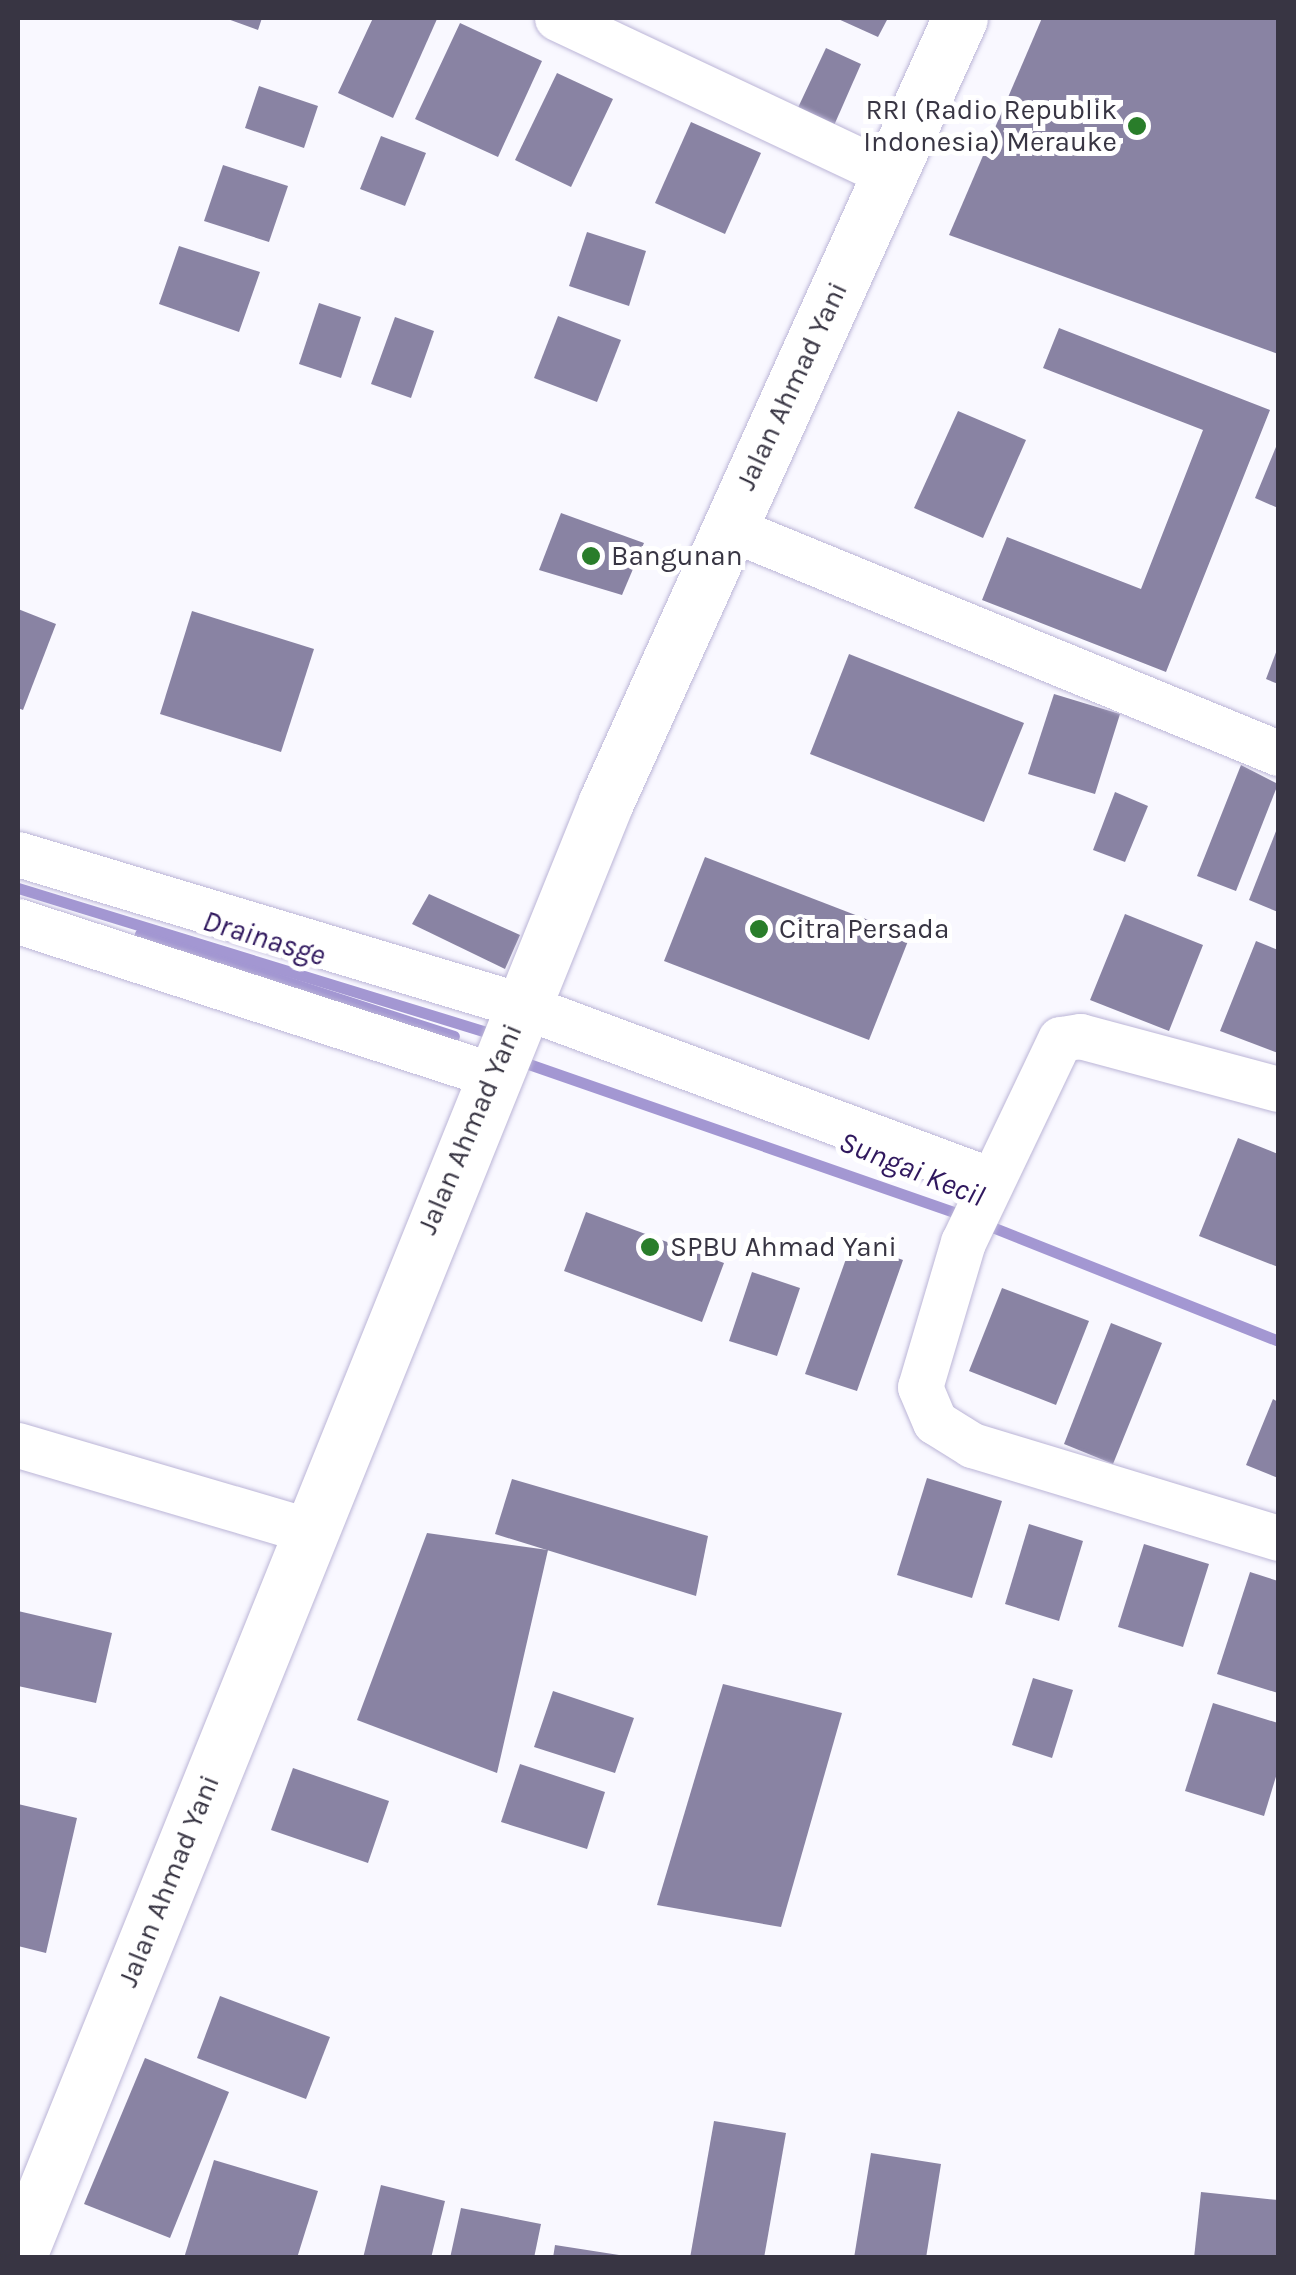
<!DOCTYPE html>
<html>
<head>
<meta charset="utf-8">
<style>
	body { margin:0 }
	#map { position:relative; width:1296px; height:2275px; overflow:hidden; background:#f9f8ff; font-family:Karla,sans-serif }
	div>[style] { position:absolute }
	[style*='--x'] { left:calc(var(--x)*1px); top:calc(var(--y)*1px); width:calc(var(--w)*1px); rotate:calc(var(--a)*1deg) }
	.stream>* { height:11px; margin:-5.5px; padding:0 5.5px; transform-origin:5.5px; border-radius:5.5px; background:#a397d2 }
	.building>* { inset:0; background:#8983a3 }
	.roads { filter:drop-shadow(0 0 2px #bbb5d7) drop-shadow(0 0 2px #bbb5d7) }
	.minor>* { height:45px; margin:-22.5px; padding:0 22.5px; transform-origin:22.5px; border-radius:22.5px; background:#fff }
	.highway>* { height:55px; margin:-27.5px; padding:0 27.5px; transform-origin:27.5px; border-radius:27.5px; background:#fff }
	.dots>* { width:28px; height:28px; translate:-50% -50%; box-sizing:border-box; border:5px solid #fff; border-radius:50% }
	span { translate:-50% -50%; white-space:nowrap; text-align:center; line-height:1.15; -webkit-text-stroke:10px #fff; paint-order:stroke }
	.poi-label { font-size:28px; color:#383543 }
	.right { translate:-100% -50%; text-align:right }
	.left { translate:0 -50%; text-align:left }
	.street-label { font-size:28px; color:#383543 }
	.water-label { font-size:30px; color:#30185e; font-style:italic }
	.frame { position:absolute; inset:0; border:20px solid #383543; pointer-events:none }
</style>
</head>
<body>
<div id="map">
	<div class="stream">
		<div style="--x:18;--y:888;--w:500;--a:17.09"></div>
		<div style="--x:140;--y:934;--w:330;--a:18"></div>
		<div style="--x:520;--y:1061;--w:471;--a:19.2"></div>
		<div style="--x:982;--y:1223;--w:319;--a:21.7"></div>
	</div>
	<div class="building">
		<div style="clip-path:polygon(225px 18px,262px 18px,258px 30px)"></div>
		<div style="clip-path:polygon(373px 18px,437px 19px,393px 118px,338px 93px)"></div>
		<div style="clip-path:polygon(836px 18px,888px 18px,878px 37px)"></div>
		<div style="clip-path:polygon(1042px 18px,1278px 18px,1278px 354px,949px 235px)"></div>
		<div style="clip-path:polygon(460px 23px,542px 61px,498px 157px,415px 119px)"></div>
		<div style="clip-path:polygon(826px 48px,861px 64px,832px 130px,795px 114px)"></div>
		<div style="clip-path:polygon(557px 73px,613px 99px,571px 187px,515px 160px)"></div>
		<div style="clip-path:polygon(259px 86px,318px 106px,304px 148px,245px 128px)"></div>
		<div style="clip-path:polygon(691px 122px,761px 153px,725px 234px,655px 203px)"></div>
		<div style="clip-path:polygon(381px 136px,426px 153px,405px 206px,360px 189px)"></div>
		<div style="clip-path:polygon(223px 165px,288px 186px,269px 242px,204px 221px)"></div>
		<div style="clip-path:polygon(587px 232px,646px 251px,629px 306px,569px 286px)"></div>
		<div style="clip-path:polygon(179px 246px,260px 272px,239px 332px,159px 304px)"></div>
		<div style="clip-path:polygon(319px 303px,361px 317px,341px 378px,299px 364px)"></div>
		<div style="clip-path:polygon(558px 316px,621px 340px,597px 402px,534px 378px)"></div>
		<div style="clip-path:polygon(395px 317px,434px 331px,411px 398px,371px 384px)"></div>
		<div style="clip-path:polygon(1059px 328px,1270px 410px,1166px 672px,982px 600px,1007px 537px,1141px 589px,1203px 430px,1043px 368px)"></div>
		<div style="clip-path:polygon(958px 411px,1026px 440px,983px 538px,914px 508px)"></div>
		<div style="clip-path:polygon(1278px 442px,1278px 508px,1255px 498px)"></div>
		<div style="clip-path:polygon(561px 513px,644px 543px,622px 595px,539px 570px)"></div>
		<div style="clip-path:polygon(18px 609px,56px 624px,23px 710px,18px 708px)"></div>
		<div style="clip-path:polygon(192px 611px,314px 649px,281px 752px,160px 714px)"></div>
		<div style="clip-path:polygon(1278px 647px,1278px 684px,1266px 679px)"></div>
		<div style="clip-path:polygon(849px 654px,1024px 723px,984px 822px,810px 754px)"></div>
		<div style="clip-path:polygon(1054px 694px,1120px 714px,1095px 794px,1028px 774px)"></div>
		<div style="clip-path:polygon(1241px 765px,1278px 784px,1236px 891px,1197px 876px)"></div>
		<div style="clip-path:polygon(1115px 792px,1148px 806px,1125px 862px,1093px 850px)"></div>
		<div style="clip-path:polygon(1278px 826px,1278px 912px,1249px 900px)"></div>
		<div style="clip-path:polygon(705px 857px,910px 936px,869px 1040px,664px 961px)"></div>
		<div style="clip-path:polygon(429px 894px,520px 935px,505px 969px,412px 924px)"></div>
		<div style="clip-path:polygon(1125px 914px,1203px 945px,1169px 1031px,1090px 1000px)"></div>
		<div style="clip-path:polygon(1256px 941px,1278px 950px,1278px 1053px,1220px 1031px)"></div>
		<div style="clip-path:polygon(1238px 1138px,1278px 1154px,1278px 1267px,1199px 1236px)"></div>
		<div style="clip-path:polygon(586px 1212px,724px 1263px,702px 1322px,564px 1271px)"></div>
		<div style="clip-path:polygon(852px 1242px,903px 1260px,857px 1391px,805px 1374px)"></div>
		<div style="clip-path:polygon(752px 1272px,800px 1288px,777px 1356px,729px 1341px)"></div>
		<div style="clip-path:polygon(1002px 1288px,1089px 1321px,1056px 1405px,969px 1371px)"></div>
		<div style="clip-path:polygon(1111px 1323px,1162px 1343px,1113px 1464px,1064px 1444px)"></div>
		<div style="clip-path:polygon(1273px 1399px,1278px 1402px,1278px 1478px,1246px 1465px)"></div>
		<div style="clip-path:polygon(927px 1478px,1002px 1501px,972px 1598px,897px 1575px)"></div>
		<div style="clip-path:polygon(512px 1479px,708px 1536px,696px 1596px,495px 1534px)"></div>
		<div style="clip-path:polygon(1029px 1524px,1083px 1541px,1059px 1621px,1005px 1604px)"></div>
		<div style="clip-path:polygon(427px 1533px,548px 1550px,497px 1773px,357px 1720px)"></div>
		<div style="clip-path:polygon(1144px 1544px,1209px 1564px,1183px 1647px,1118px 1627px)"></div>
		<div style="clip-path:polygon(1250px 1572px,1278px 1581px,1278px 1693px,1217px 1674px)"></div>
		<div style="clip-path:polygon(18px 1611px,112px 1633px,96px 1703px,18px 1686px)"></div>
		<div style="clip-path:polygon(1033px 1678px,1073px 1690px,1052px 1758px,1012px 1745px)"></div>
		<div style="clip-path:polygon(723px 1684px,842px 1713px,781px 1927px,657px 1905px)"></div>
		<div style="clip-path:polygon(553px 1691px,634px 1718px,615px 1773px,534px 1747px)"></div>
		<div style="clip-path:polygon(1213px 1703px,1278px 1723px,1278px 1770px,1264px 1816px,1185px 1791px)"></div>
		<div style="clip-path:polygon(520px 1764px,605px 1792px,587px 1849px,501px 1822px)"></div>
		<div style="clip-path:polygon(293px 1768px,389px 1801px,368px 1863px,271px 1830px)"></div>
		<div style="clip-path:polygon(18px 1804px,77px 1818px,46px 1953px,18px 1946px)"></div>
		<div style="clip-path:polygon(220px 1996px,330px 2037px,306px 2099px,197px 2058px)"></div>
		<div style="clip-path:polygon(145px 2058px,229px 2092px,170px 2238px,84px 2204px)"></div>
		<div style="clip-path:polygon(714px 2121px,786px 2133px,764px 2258px,690px 2258px)"></div>
		<div style="clip-path:polygon(871px 2153px,941px 2164px,926px 2258px,854px 2258px)"></div>
		<div style="clip-path:polygon(214px 2160px,318px 2191px,297px 2258px,184px 2258px)"></div>
		<div style="clip-path:polygon(381px 2185px,445px 2201px,431px 2258px,363px 2258px)"></div>
		<div style="clip-path:polygon(1201px 2192px,1278px 2200px,1278px 2258px,1194px 2258px)"></div>
		<div style="clip-path:polygon(461px 2208px,541px 2224px,534px 2258px,450px 2258px)"></div>
		<div style="clip-path:polygon(555px 2245px,619px 2255px,619px 2258px,553px 2258px)"></div>
	</div>
	<div class="roads">
		<div class="minor">
			<div style="--x:557;--y:18;--w:368;--a:25.2"></div>
			<div style="--x:727;--y:527;--w:596;--a:22.3"></div>
			<div style="--x:18;--y:854;--w:527;--a:16.75"></div>
			<div style="--x:523;--y:1006;--w:499;--a:20.4"></div>
			<div style="--x:18;--y:921;--w:498;--a:18"></div>
			<div style="--x:1278;--y:1089;--w:205;--a:-165"></div>
			<div style="--x:1080;--y:1036;--w:20;--a:171"></div>
			<div style="--x:1060;--y:1039;--w:225;--a:115.5"></div>
			<div style="--x:963;--y:1242;--w:151;--a:106.5"></div>
			<div style="--x:920;--y:1387;--w:38;--a:67"></div>
			<div style="--x:935;--y:1422;--w:44;--a:31.9"></div>
			<div style="--x:972;--y:1445;--w:320;--a:16.9"></div>
			<div style="--x:18;--y:1445;--w:304;--a:16.4"></div>
		</div>
		<div class="highway">
			<div style="--x:18;--y:2258;--w:1570;--a:-68.01"></div>
			<div style="--x:606;--y:802;--w:860;--a:-65.7"></div>
		</div>
	</div>
	<div class="dots">
		<div style="left:1137px;top:126px;background:#297d2a"></div>
		<div style="left:591px;top:556px;background:#297d2a"></div>
		<div style="left:759px;top:929px;background:#297d2a"></div>
		<div style="left:650px;top:1247px;background:#297d2a"></div>
	</div>
	<div class="poi-label">
		<span class="right" style="left:1117px;top:126px">RRI (Radio Republik<br>Indonesia) Merauke</span>
		<span class="left" style="left:611px;top:556px">Bangunan</span>
		<span class="left" style="left:779px;top:929px">Citra Persada</span>
		<span class="left" style="left:670px;top:1247px">SPBU Ahmad Yani</span>
	</div>
	<div class="street-label">
		<span style="left:792px;top:386px;rotate:-65deg">Jalan Ahmad Yani</span>
		<span style="left:470px;top:1129px;rotate:-67deg">Jalan Ahmad Yani</span>
		<span style="left:169px;top:1881px;rotate:-68deg">Jalan Ahmad Yani</span>
	</div>
	<div class="water-label">
		<span style="left:264px;top:938px;rotate:17deg">Drainasge</span>
		<span style="left:912px;top:1169px;rotate:22deg">Sungai Kecil</span>
	</div>
	<div class="frame"></div>
</div>
</body>
</html>
